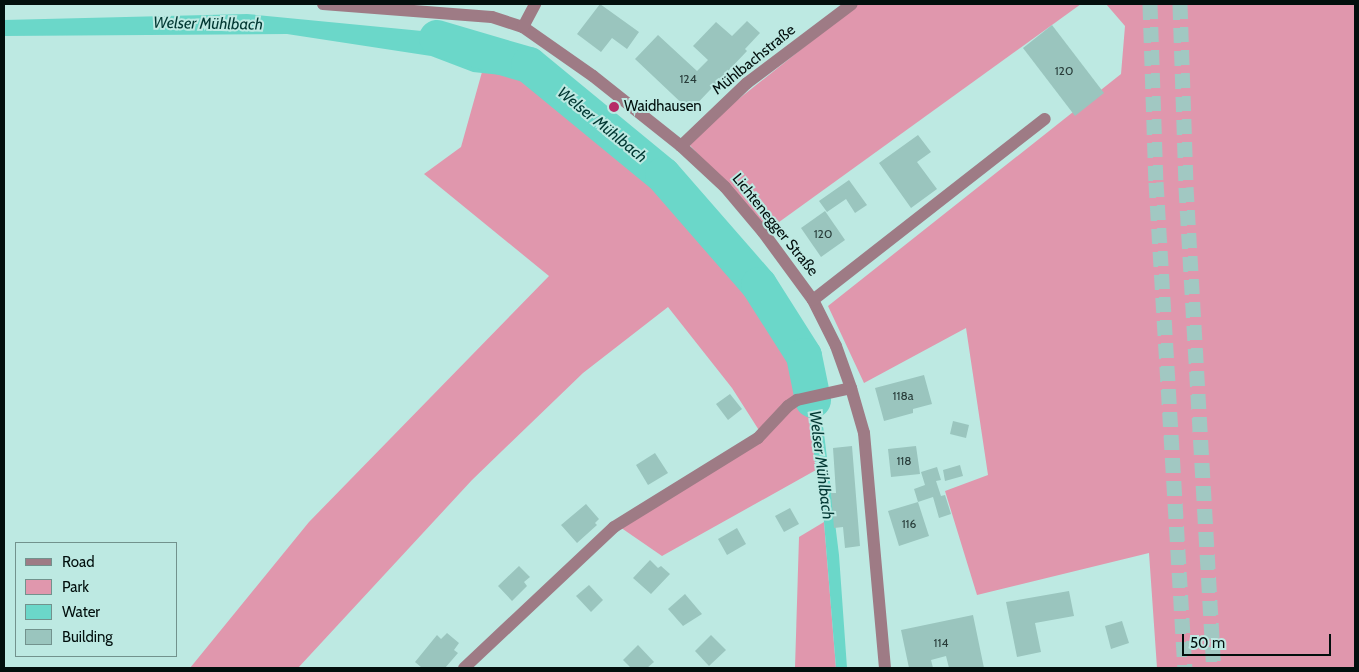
<!DOCTYPE html>
<html>
<head>
<meta charset="utf-8">
<style>
	body { margin:0 }
	#map { position:relative; width:1359px; height:672px; overflow:hidden; background:#bde9e2; font-family:Cabin,sans-serif }
	div>[style] { position:absolute }
	[style*='--x'] { left:calc(var(--x)*1px); top:calc(var(--y)*1px); width:calc(var(--w)*1px); rotate:calc(var(--a)*1deg) }
	.green>* { inset:0; background:#e097ad }
	.water>* { inset:0; background:#6bd7c9 }
	.river>* { height:36px; margin:-18px; padding:0 18px; transform-origin:18px; border-radius:18px; background:#6bd7c9 }
	.building>* { inset:0; background:#9ac5be }
	.highway-tunnel>* { height:15px; margin-top:-7.5px; transform-origin:0; background:repeating-linear-gradient(90deg,#a1c8c2 0 15px,transparent 0 23px) }
	.minor>* { height:12px; margin:-6px; padding:0 6px; transform-origin:6px; border-radius:6px; background:#9e7b85 }
	.dots>* { width:14px; height:14px; translate:-50% -50%; box-sizing:border-box; border:2px solid #bde9e2; border-radius:50% }
	span { translate:-50% -50%; white-space:nowrap; text-align:center; line-height:1.15; -webkit-text-stroke:4px #bde9e2; paint-order:stroke }
	.number-label { font-size:12px; color:#283c39 }
	.number-label span { -webkit-text-stroke-width:0 }
	.street-label { font-size:15px; color:#020f0d }
	.poi-label { font-size:15px; color:#020f0d }
	.left { translate:0 -50%; text-align:left }
	.water-label { font-size:16px; color:#013732; font-style:italic }
	.frame { position:absolute; inset:0; border:5px solid #020f0d; pointer-events:none }
	.legend { position:absolute; left:15px; top:542px; width:162px; height:115px; box-sizing:border-box; background:#bde9e2; border:1px solid #72928d; margin:0; padding:6px 9px; list-style:none; font-size:15px; color:#020f0d }
	.legend li { display:flex; align-items:center; gap:10px; height:25px }
	.legend b { width:25px; border:1px solid #72928d }
	.scale { position:absolute; left:1182px; top:634px; width:149px; height:22px; box-sizing:border-box; border:2px solid #020f0d; border-top:0; padding-left:6px; font-size:15px; line-height:18px; white-space:nowrap; color:#020f0d; -webkit-text-stroke:4px #bde9e2; paint-order:stroke }
</style>
</head>
<body>
<div id="map">
	<div class="green">
		<div style="clip-path:polygon(858px 4px,1081px 4px,768px 230px,686px 141px)"></div>
		<div style="clip-path:polygon(1106px 4px,1355px 4px,1355px 668px,1157px 668px,1149px 553px,977px 595px,945px 491px,988px 475px,966px 328px,864px 383px,828px 306px,1121px 74px,1125px 26px)"></div>
		<div style="clip-path:polygon(482px 72px,520px 77px,655px 179px,750px 286px,796px 354px,806px 398px,816px 470px,662px 556px,617px 525px,762px 435px,732px 388px,668px 307px,583px 373px,472px 480px,298px 668px,190px 668px,309px 522px,549px 276px,424px 174px,461px 147px)"></div>
		<div style="clip-path:polygon(824px 522px,836px 668px,795px 668px,799px 537px)"></div>
	</div>
	<div class="water">
		<div style="clip-path:polygon(247px 14px,422px 31px,529px 65px,663px 175px,759px 285px,804px 356px,820px 401px,839px 555px,847px 668px,836px 668px,824px 522px,806px 398px,796px 354px,750px 286px,655px 179px,520px 77px,473px 72px,431px 56px,287px 34px,4px 36px,4px 20px)"></div>
	</div>
	<div class="river">
		<div style="--x:437;--y:38;--w:96;--a:16.4"></div>
		<div style="--x:529;--y:65;--w:173;--a:39.4"></div>
		<div style="--x:663;--y:175;--w:146;--a:48.9"></div>
		<div style="--x:759;--y:285;--w:84;--a:57.6"></div>
		<div style="--x:804;--y:356;--w:45;--a:78.4"></div>
	</div>
	<div class="building">
		<div style="clip-path:polygon(600px 4px,639px 32px,627px 49px,612px 38px,601px 52px,577px 34px)"></div>
		<div style="clip-path:polygon(747px 21px,760px 33px,745px 49px,747px 51px,690px 111px,635px 59px,658px 35px,697px 71px,708px 60px,693px 46px,716px 22px,732px 36px)"></div>
		<div style="clip-path:polygon(1052px 25px,1104px 93px,1075px 116px,1023px 48px)"></div>
		<div style="clip-path:polygon(918px 135px,931px 152px,917px 162px,937px 189px,911px 208px,879px 163px)"></div>
		<div style="clip-path:polygon(849px 180px,867px 205px,855px 213px,846px 199px,827px 212px,819px 201px)"></div>
		<div style="clip-path:polygon(825px 211px,845px 240px,821px 257px,801px 228px)"></div>
		<div style="clip-path:polygon(924px 375px,932px 404px,913px 409px,913px 413px,884px 421px,875px 388px)"></div>
		<div style="clip-path:polygon(730px 394px,742px 409px,728px 420px,716px 404px)"></div>
		<div style="clip-path:polygon(953px 421px,969px 425px,966px 438px,950px 434px)"></div>
		<div style="clip-path:polygon(852px 446px,860px 546px,845px 548px,843px 527px,834px 528px,831px 493px,836px 493px,833px 448px)"></div>
		<div style="clip-path:polygon(916px 446px,920px 474px,891px 477px,888px 449px)"></div>
		<div style="clip-path:polygon(655px 453px,668px 473px,648px 485px,636px 465px)"></div>
		<div style="clip-path:polygon(960px 465px,963px 476px,945px 481px,943px 470px)"></div>
		<div style="clip-path:polygon(937px 467px,941px 480px,936px 481px,941px 496px,945px 495px,951px 514px,939px 518px,933px 497px,918px 502px,914px 489px,925px 485px,921px 472px)"></div>
		<div style="clip-path:polygon(918px 502px,929px 536px,899px 546px,888px 511px)"></div>
		<div style="clip-path:polygon(586px 504px,599px 519px,595px 523px,597px 525px,577px 543px,561px 525px)"></div>
		<div style="clip-path:polygon(790px 508px,799px 524px,784px 532px,775px 516px)"></div>
		<div style="clip-path:polygon(737px 528px,746px 544px,727px 555px,718px 539px)"></div>
		<div style="clip-path:polygon(650px 560px,658px 568px,661px 566px,670px 574px,651px 594px,633px 578px)"></div>
		<div style="clip-path:polygon(519px 566px,530px 577px,524px 582px,527px 586px,512px 601px,498px 586px)"></div>
		<div style="clip-path:polygon(589px 585px,603px 600px,591px 612px,576px 596px)"></div>
		<div style="clip-path:polygon(1069px 591px,1074px 616px,1035px 623px,1041px 652px,1017px 657px,1006px 602px)"></div>
		<div style="clip-path:polygon(685px 594px,702px 614px,683px 626px,668px 609px)"></div>
		<div style="clip-path:polygon(973px 615px,984px 668px,949px 668px,946px 656px,931px 660px,933px 668px,909px 668px,901px 630px)"></div>
		<div style="clip-path:polygon(1122px 621px,1129px 643px,1111px 649px,1105px 626px)"></div>
		<div style="clip-path:polygon(447px 633px,459px 643px,454px 650px,458px 653px,445px 668px,422px 668px,415px 662px,437px 635px,441px 639px)"></div>
		<div style="clip-path:polygon(711px 635px,726px 650px,709px 666px,695px 651px)"></div>
		<div style="clip-path:polygon(638px 645px,654px 662px,647px 668px,631px 668px,623px 660px)"></div>
	</div>
	<div class="highway-tunnel">
		<div style="--x:1150;--y:4;--w:178;--a:88.1"></div>
		<div style="--x:1156;--y:182;--w:487;--a:86.6"></div>
		<div style="--x:1180;--y:4;--w:183;--a:88.1"></div>
		<div style="--x:1186;--y:187;--w:482;--a:86.7"></div>
	</div>
	<div class="minor">
		<div style="--x:323;--y:4;--w:169;--a:4.4"></div>
		<div style="--x:492;--y:17;--w:33;--a:18"></div>
		<div style="--x:523;--y:27;--w:85;--a:35"></div>
		<div style="--x:593;--y:76;--w:112;--a:38.5"></div>
		<div style="--x:681;--y:146;--w:60;--a:43"></div>
		<div style="--x:725;--y:187;--w:59;--a:49.8"></div>
		<div style="--x:763;--y:232;--w:84;--a:53.7"></div>
		<div style="--x:813;--y:300;--w:51;--a:63.4"></div>
		<div style="--x:836;--y:346;--w:45;--a:70.3"></div>
		<div style="--x:851;--y:388;--w:47;--a:73.9"></div>
		<div style="--x:864;--y:433;--w:236;--a:84.9"></div>
		<div style="--x:523;--y:27;--w:26;--a:-62"></div>
		<div style="--x:681;--y:146;--w:91;--a:-43.7"></div>
		<div style="--x:747;--y:83;--w:131;--a:-37"></div>
		<div style="--x:813;--y:300;--w:294;--a:-38"></div>
		<div style="--x:464;--y:668;--w:206;--a:-43.2"></div>
		<div style="--x:614;--y:527;--w:169;--a:-31.7"></div>
		<div style="--x:758;--y:438;--w:44;--a:-46.8"></div>
		<div style="--x:788;--y:406;--w:11;--a:-34"></div>
		<div style="--x:797;--y:400;--w:55;--a:-12.5"></div>
	</div>
	<div class="dots">
		<div style="left:614px;top:107px;background:#b62c67"></div>
	</div>
	<div class="number-label">
		<span style="left:1064px;top:71px">120</span>
		<span style="left:688px;top:79px">124</span>
		<span style="left:823px;top:234px">120</span>
		<span style="left:903px;top:396px">118a</span>
		<span style="left:904px;top:461px">118</span>
		<span style="left:909px;top:524px">116</span>
		<span style="left:941px;top:643px">114</span>
	</div>
	<div class="street-label">
		<span style="left:754px;top:60px;rotate:-39deg">Mühlbachstraße</span>
		<span style="left:775px;top:225px;rotate:51deg">Lichtenegger Straße</span>
	</div>
	<div class="poi-label">
		<span class="left" style="left:624px;top:107px">Waidhausen</span>
	</div>
	<div class="water-label">
		<span style="left:208px;top:24px;rotate:1deg">Welser Mühlbach</span>
		<span style="left:602px;top:125px;rotate:39deg">Welser Mühlbach</span>
		<span style="left:821px;top:465px;rotate:83deg">Welser Mühlbach</span>
	</div>
	<div class="frame"></div>
	<ul class="legend">
	<li><b style="height:6px;background:#9e7b85"></b>Road</li>
	<li><b style="height:14px;background:#e097ad"></b>Park</li>
	<li><b style="height:14px;background:#6bd7c9"></b>Water</li>
	<li><b style="height:14px;background:#9ac5be"></b>Building</li>
	</ul>
	<div class="scale">50 m</div>
</div>
</body>
</html>
